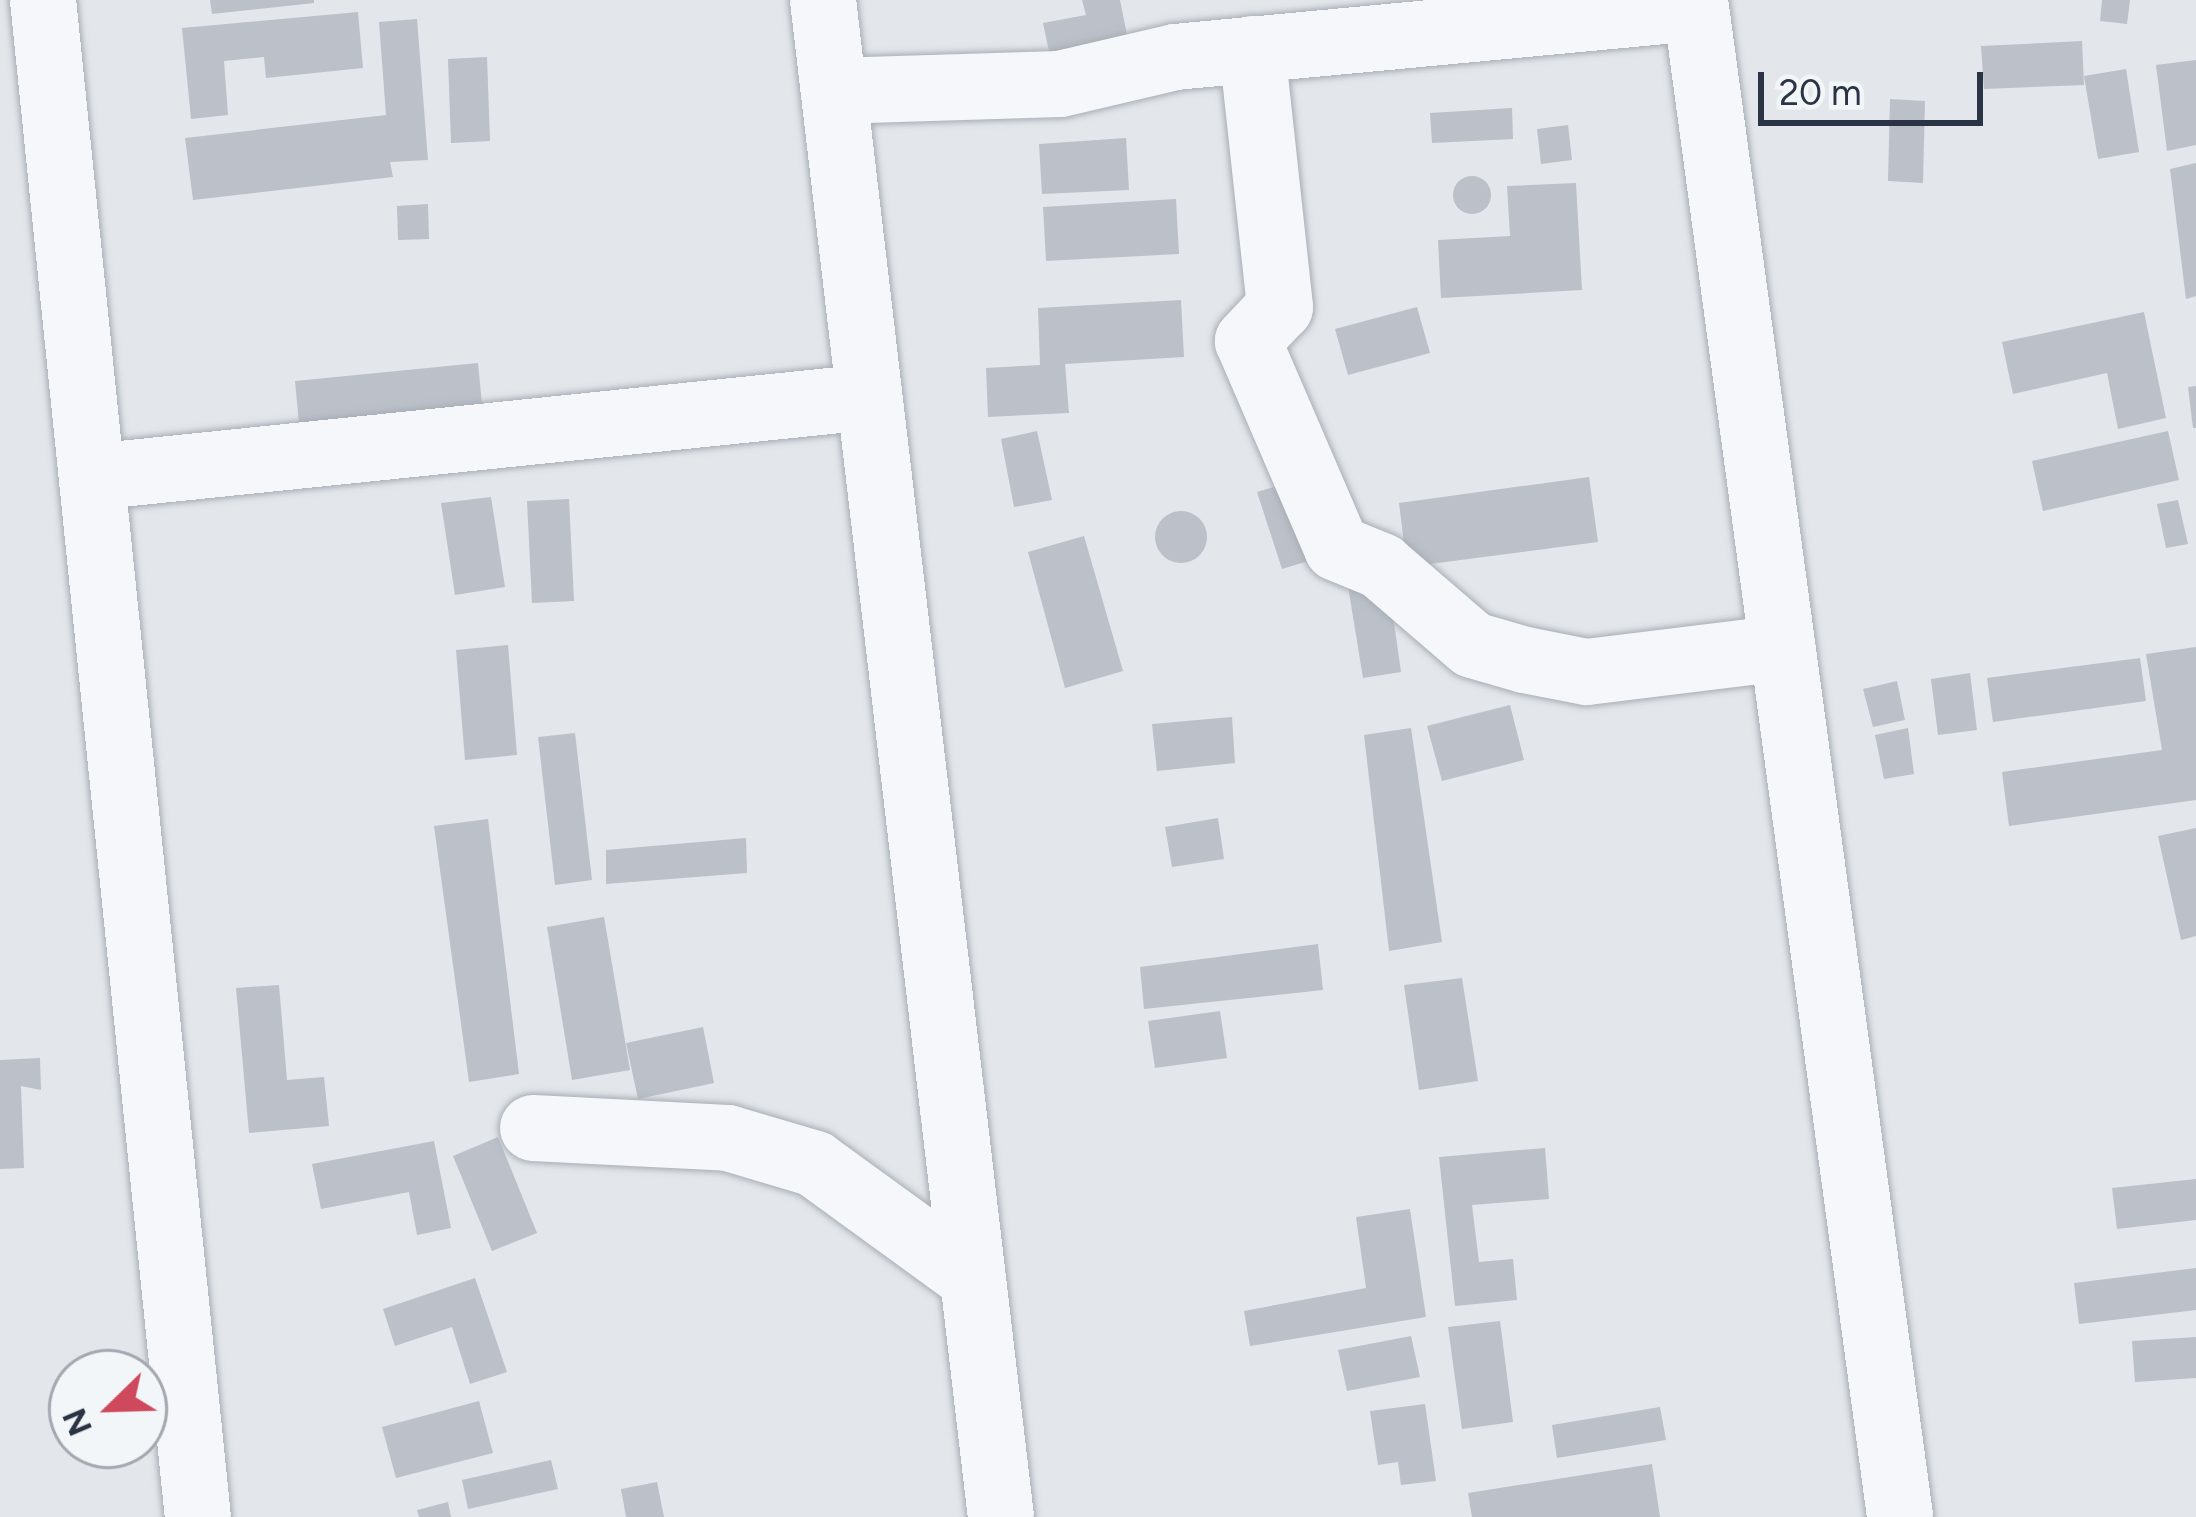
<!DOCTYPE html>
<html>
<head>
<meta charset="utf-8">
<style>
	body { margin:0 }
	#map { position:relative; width:2196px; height:1517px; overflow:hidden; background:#e3e7eb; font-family:Figtree,sans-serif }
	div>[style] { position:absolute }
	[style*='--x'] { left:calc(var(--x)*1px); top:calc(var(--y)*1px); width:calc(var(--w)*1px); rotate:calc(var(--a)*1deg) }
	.building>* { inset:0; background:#bbc0c9 }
	.round { border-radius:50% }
	.roads { filter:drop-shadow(0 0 3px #a8aeb6) drop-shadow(0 0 3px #a8aeb6) }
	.minor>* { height:66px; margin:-33px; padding:0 33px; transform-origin:33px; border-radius:33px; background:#f6f7fa }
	span { translate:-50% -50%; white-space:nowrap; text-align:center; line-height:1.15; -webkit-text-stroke:12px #f3f6f9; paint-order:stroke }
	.north { position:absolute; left:48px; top:1349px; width:120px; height:120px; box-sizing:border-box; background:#f3f6f9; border:3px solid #a3a8b1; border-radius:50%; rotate:247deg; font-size:33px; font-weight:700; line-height:48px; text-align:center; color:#2b3444 }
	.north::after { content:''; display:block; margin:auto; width:42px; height:54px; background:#cf495d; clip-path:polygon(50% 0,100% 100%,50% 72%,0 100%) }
	.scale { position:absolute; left:1758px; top:72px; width:225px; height:54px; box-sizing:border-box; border:6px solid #2b3444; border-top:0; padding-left:15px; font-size:36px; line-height:42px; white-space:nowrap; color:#2b3444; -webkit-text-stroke:9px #f3f6f9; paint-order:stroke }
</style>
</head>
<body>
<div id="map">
	<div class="building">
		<div style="clip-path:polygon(210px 0,314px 0,314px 3px,212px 14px)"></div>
		<div style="clip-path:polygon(1082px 0,1120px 0,1131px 55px,1053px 70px,1043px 23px,1086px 15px)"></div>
		<div style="clip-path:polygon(2102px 0,2130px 0,2127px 24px,2100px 21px)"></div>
		<div style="clip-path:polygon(358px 12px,363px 68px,266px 78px,264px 57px,224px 61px,228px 115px,191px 119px,182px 28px)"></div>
		<div style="clip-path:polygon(417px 19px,428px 160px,390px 162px,393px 177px,193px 200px,185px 138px,386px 115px,379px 22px)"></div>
		<div style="clip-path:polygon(2082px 41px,2084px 85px,1984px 89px,1981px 46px)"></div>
		<div style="clip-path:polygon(487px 57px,490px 141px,451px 143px,448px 59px)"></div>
		<div style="clip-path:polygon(2196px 60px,2196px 145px,2167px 151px,2156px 65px)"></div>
		<div style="clip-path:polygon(2126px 69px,2139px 152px,2098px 159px,2084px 76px)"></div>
		<div style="clip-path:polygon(1890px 99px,1925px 101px,1923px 183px,1888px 181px)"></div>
		<div style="clip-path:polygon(1512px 108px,1513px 139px,1432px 143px,1430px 113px)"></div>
		<div style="clip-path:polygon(1568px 125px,1572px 160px,1541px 164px,1537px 129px)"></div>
		<div style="clip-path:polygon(1126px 138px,1129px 190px,1042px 194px,1039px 144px)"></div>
		<div style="clip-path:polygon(2196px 163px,2196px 296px,2186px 299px,2170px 169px)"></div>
		<div class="round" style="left:1453px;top:176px;width:38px;height:38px"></div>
		<div style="clip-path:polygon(1576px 183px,1582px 290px,1441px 298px,1438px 240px,1510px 236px,1507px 186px)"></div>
		<div style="clip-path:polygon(1176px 199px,1179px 254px,1046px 261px,1043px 207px)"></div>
		<div style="clip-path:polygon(428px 204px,429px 239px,398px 240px,397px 206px)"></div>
		<div style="clip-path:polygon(1181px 300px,1184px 357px,1065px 364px,1069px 413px,988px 417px,986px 368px,1040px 365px,1038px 308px)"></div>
		<div style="clip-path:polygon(1417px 307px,1430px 353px,1348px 375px,1335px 329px)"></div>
		<div style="clip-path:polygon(2144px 312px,2166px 418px,2118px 429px,2107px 373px,2013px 394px,2002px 342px)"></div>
		<div style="clip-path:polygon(478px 363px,483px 415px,300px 434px,295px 381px)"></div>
		<div style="clip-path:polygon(2196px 386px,2196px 428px,2193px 428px,2188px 387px)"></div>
		<div style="clip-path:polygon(1037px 431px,1052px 500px,1014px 507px,1001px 439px)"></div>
		<div style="clip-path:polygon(2168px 431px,2179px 480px,2043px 511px,2032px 461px)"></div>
		<div style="clip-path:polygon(1589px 477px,1598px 542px,1407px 567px,1399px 503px)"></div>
		<div style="clip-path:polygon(1291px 482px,1315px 559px,1282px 569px,1257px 492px)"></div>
		<div style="clip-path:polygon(491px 497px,505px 587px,455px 595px,441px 503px)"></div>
		<div style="clip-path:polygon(569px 499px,574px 601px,532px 603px,527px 501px)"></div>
		<div style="clip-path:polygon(2178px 500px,2188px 544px,2166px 548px,2157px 504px)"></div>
		<div class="round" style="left:1155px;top:511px;width:52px;height:52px"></div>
		<div style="clip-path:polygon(1084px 536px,1123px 671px,1065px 688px,1028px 552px)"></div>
		<div style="clip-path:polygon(1388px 581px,1401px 672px,1363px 678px,1348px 586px)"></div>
		<div style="clip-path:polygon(508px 645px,517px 755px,465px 760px,456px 650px)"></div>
		<div style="clip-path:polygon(2196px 647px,2196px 800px,2009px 826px,2002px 772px,2162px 750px,2146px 654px)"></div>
		<div style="clip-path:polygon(2140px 658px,2146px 701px,1993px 722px,1987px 678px)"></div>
		<div style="clip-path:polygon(1970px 673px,1977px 730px,1938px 735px,1931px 679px)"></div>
		<div style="clip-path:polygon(1897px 681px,1905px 720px,1873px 727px,1863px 689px)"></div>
		<div style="clip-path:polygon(1510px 705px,1524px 760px,1442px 781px,1427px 726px)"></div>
		<div style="clip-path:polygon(1232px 717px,1235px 763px,1157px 771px,1152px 724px)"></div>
		<div style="clip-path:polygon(1411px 728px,1442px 942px,1389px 951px,1364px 735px)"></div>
		<div style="clip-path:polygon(1908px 728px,1914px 774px,1884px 779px,1875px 735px)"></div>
		<div style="clip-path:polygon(575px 733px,592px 880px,555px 885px,538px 737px)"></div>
		<div style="clip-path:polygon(1218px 818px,1224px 859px,1172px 867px,1165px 827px)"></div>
		<div style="clip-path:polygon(488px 819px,519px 1074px,469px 1082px,434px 826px)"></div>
		<div style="clip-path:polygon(2196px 828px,2196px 936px,2181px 940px,2158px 836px)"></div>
		<div style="clip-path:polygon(746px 838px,747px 873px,606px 884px,606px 850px)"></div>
		<div style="clip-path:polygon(604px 917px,630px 1070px,572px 1080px,547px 927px)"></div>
		<div style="clip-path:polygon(1318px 944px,1323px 990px,1144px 1009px,1140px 967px)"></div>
		<div style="clip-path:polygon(1462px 978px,1478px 1081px,1419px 1090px,1404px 985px)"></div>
		<div style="clip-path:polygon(279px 985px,287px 1080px,324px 1077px,329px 1126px,249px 1133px,236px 988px)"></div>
		<div style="clip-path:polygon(1220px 1011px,1227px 1058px,1155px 1068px,1148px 1021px)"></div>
		<div style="clip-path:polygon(703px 1027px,714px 1083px,638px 1099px,626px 1043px)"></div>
		<div style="clip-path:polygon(40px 1058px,41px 1090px,21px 1086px,24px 1168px,0 1169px,0 1060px)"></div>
		<div style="clip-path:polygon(498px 1137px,537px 1233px,492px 1251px,453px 1156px)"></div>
		<div style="clip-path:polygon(434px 1141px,451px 1228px,417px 1235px,409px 1192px,321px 1209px,312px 1164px)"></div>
		<div style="clip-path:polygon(1545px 1148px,1549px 1199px,1472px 1205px,1479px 1262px,1513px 1259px,1517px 1300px,1455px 1306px,1439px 1157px)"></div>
		<div style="clip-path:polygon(2196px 1179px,2196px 1220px,2117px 1229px,2112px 1188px)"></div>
		<div style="clip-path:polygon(1410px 1209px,1426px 1317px,1250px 1346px,1244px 1311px,1366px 1288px,1356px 1217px)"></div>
		<div style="clip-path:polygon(2196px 1268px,2196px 1310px,2079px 1324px,2074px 1283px)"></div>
		<div style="clip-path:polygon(475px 1278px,507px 1372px,470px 1384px,452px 1327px,395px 1346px,383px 1309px)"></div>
		<div style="clip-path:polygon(1500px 1321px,1513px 1422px,1462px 1429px,1448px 1327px)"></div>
		<div style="clip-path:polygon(1411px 1336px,1420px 1377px,1347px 1391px,1338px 1350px)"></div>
		<div style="clip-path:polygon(2196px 1337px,2196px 1378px,2135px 1382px,2132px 1341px)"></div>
		<div style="clip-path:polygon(479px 1401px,493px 1453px,396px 1478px,382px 1427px)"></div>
		<div style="clip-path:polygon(1425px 1404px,1436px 1481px,1401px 1485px,1398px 1462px,1378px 1465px,1370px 1411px)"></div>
		<div style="clip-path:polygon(1660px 1407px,1666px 1440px,1557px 1458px,1552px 1425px)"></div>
		<div style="clip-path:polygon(551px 1460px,558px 1489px,468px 1509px,462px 1480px)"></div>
		<div style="clip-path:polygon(1652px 1464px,1660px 1517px,1472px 1517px,1468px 1493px)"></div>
		<div style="clip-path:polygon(657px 1482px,664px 1517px,626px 1517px,621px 1489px)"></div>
		<div style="clip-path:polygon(448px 1502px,451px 1517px,419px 1517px,417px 1510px)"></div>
	</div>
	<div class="roads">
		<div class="minor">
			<div style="--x:43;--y:0;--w:1525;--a:84.17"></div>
			<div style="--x:823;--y:0;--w:1527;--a:83.31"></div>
			<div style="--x:1695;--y:0;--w:1531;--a:82.3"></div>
			<div style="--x:1252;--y:49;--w:260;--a:83.8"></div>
			<div style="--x:1280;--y:307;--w:47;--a:133.3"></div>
			<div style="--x:1248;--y:341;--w:225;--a:66.7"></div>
			<div style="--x:1337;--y:548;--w:48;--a:22.2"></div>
			<div style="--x:1381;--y:566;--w:121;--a:40.7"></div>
			<div style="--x:1473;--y:645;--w:54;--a:16.1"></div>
			<div style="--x:1525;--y:660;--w:63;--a:11"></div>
			<div style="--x:1587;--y:672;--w:197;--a:-7"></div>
			<div style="--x:834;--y:91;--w:226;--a:-1.8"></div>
			<div style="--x:1060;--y:84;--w:118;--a:-13.2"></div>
			<div style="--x:1175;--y:57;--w:523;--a:-5.37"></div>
			<div style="--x:92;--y:477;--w:781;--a:-5.88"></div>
			<div style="--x:533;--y:1128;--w:195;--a:2.9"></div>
			<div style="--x:728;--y:1138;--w:91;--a:16.6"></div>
			<div style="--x:815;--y:1164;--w:195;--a:36"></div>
		</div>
	</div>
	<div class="north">N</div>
	<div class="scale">20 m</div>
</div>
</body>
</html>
